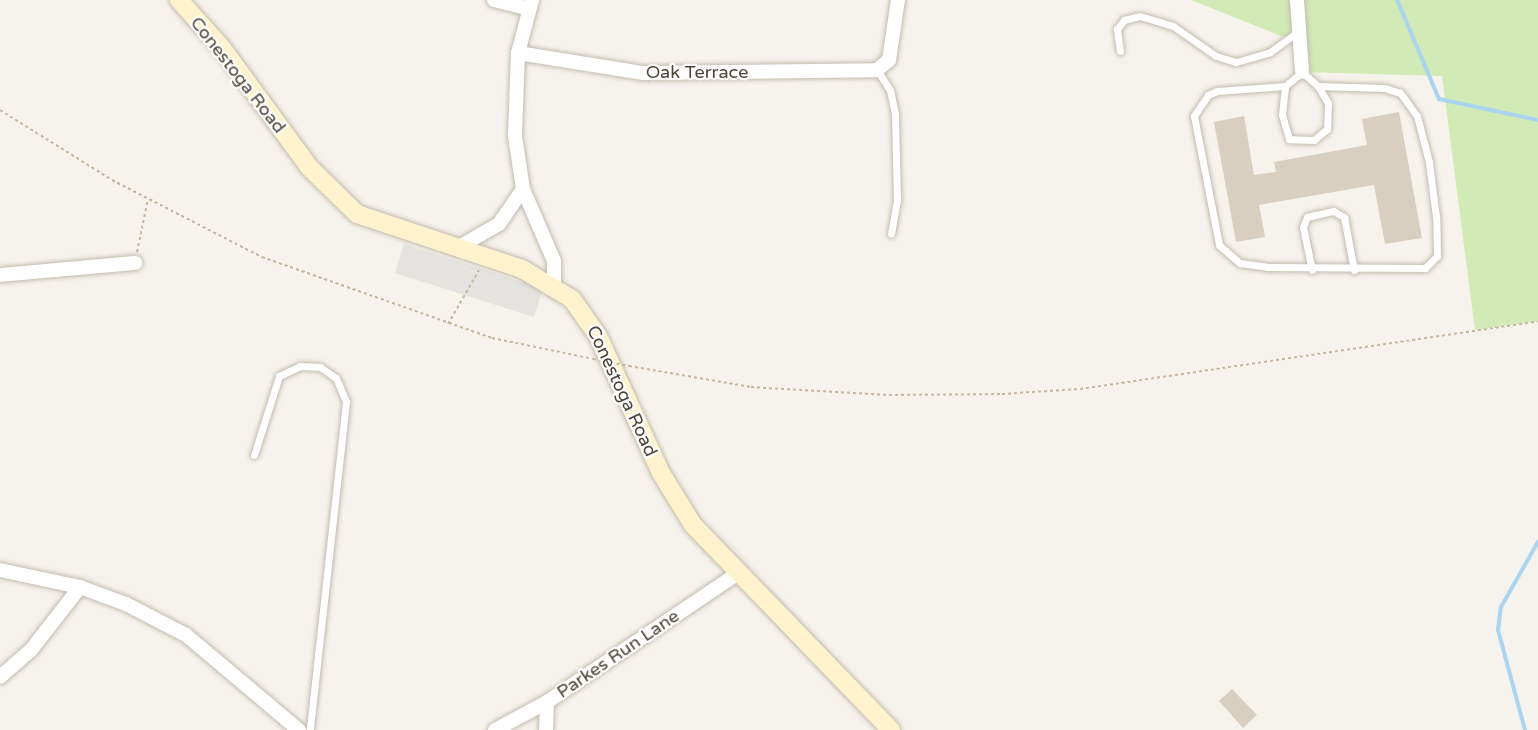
<!DOCTYPE html>
<html>
<head>
<meta charset="utf-8">
<style>
	body { margin:0 }
	#map { position:relative; width:1538px; height:730px; overflow:hidden; background:#f6f3ec; font-family:"Varela Round",sans-serif }
	div>[style] { position:absolute }
	[style*='--x'] { left:calc(var(--x)*1px); top:calc(var(--y)*1px); width:calc(var(--w)*1px); rotate:calc(var(--a)*1deg) }
	.green>* { inset:0; background:#d2eab5 }
	.parking>* { inset:0; background:#e5e3e0 }
	.stream>* { height:4px; margin:-2px; padding:0 2px; transform-origin:2px; border-radius:2px; background:#a9d4f2 }
	.building>* { inset:0; background:#d8cfc1 }
	.path>* { height:2px; margin-top:-1px; transform-origin:0; background:repeating-linear-gradient(90deg,#c4b79f 0 3px,transparent 0 6px) }
	.roads { filter:drop-shadow(0 0 2px #c2bbae) drop-shadow(0 0 2px #c2bbae) }
	.service>* { height:7px; margin:-3.5px; padding:0 3.5px; transform-origin:3.5px; border-radius:3.5px; background:#fff }
	.minor>* { height:14px; margin:-7px; padding:0 7px; transform-origin:7px; border-radius:7px; background:#fff }
	.secondary>* { height:18px; margin:-9px; padding:0 9px; transform-origin:9px; border-radius:9px; background:#fff3cd }
	.path-bridge>* { height:2px; margin-top:-1px; transform-origin:0; background:repeating-linear-gradient(90deg,#c4b79f 0 3px,transparent 0 6px) }
	span { translate:-50% -50%; white-space:nowrap; text-align:center; line-height:1.15; -webkit-text-stroke:4.5px #fff; paint-order:stroke }
	.street-label { font-size:18px; color:#4b4439 }
</style>
</head>
<body>
<div id="map">
	<div class="green">
		<div style="clip-path:polygon(1191px 0,1538px 0,1538px 321px,1475px 330px,1442px 76px,1302px 72px,1299px 43px)"></div>
	</div>
	<div class="parking">
		<div style="clip-path:polygon(404px 244px,543px 289px,534px 317px,395px 273px)"></div>
	</div>
	<div class="stream">
		<div style="--x:1397;--y:0;--w:108;--a:67"></div>
		<div style="--x:1439;--y:99;--w:101;--a:12"></div>
		<div style="--x:1525;--y:730;--w:104;--a:-105.1"></div>
		<div style="--x:1498;--y:630;--w:23;--a:-83"></div>
		<div style="--x:1501;--y:607;--w:75;--a:-60.4"></div>
	</div>
	<div class="building">
		<div style="clip-path:polygon(1399px 112px,1422px 238px,1385px 244px,1374px 185px,1259px 205px,1265px 237px,1236px 242px,1214px 122px,1244px 116px,1254px 175px,1276px 172px,1274px 162px,1367px 145px,1362px 119px)"></div>
		<div style="clip-path:polygon(1232px 689px,1257px 715px,1243px 728px,1219px 701px)"></div>
	</div>
	<div class="path">
		<div style="--x:0;--y:110;--w:132;--a:32"></div>
		<div style="--x:112;--y:180;--w:169;--a:27.2"></div>
		<div style="--x:262;--y:257;--w:244;--a:19.4"></div>
		<div style="--x:492;--y:338;--w:103;--a:11.7"></div>
		<div style="--x:137;--y:252;--w:54;--a:-78.3"></div>
		<div style="--x:448;--y:324;--w:62;--a:-60.1"></div>
		<div style="--x:629;--y:366;--w:124;--a:9.8"></div>
		<div style="--x:751;--y:387;--w:138;--a:3.3"></div>
		<div style="--x:889;--y:395;--w:113;--a:-0.5"></div>
		<div style="--x:1002;--y:394;--w:78;--a:-3.7"></div>
		<div style="--x:1080;--y:389;--w:463;--a:-8.4"></div>
	</div>
	<div class="roads">
		<div class="service">
			<div style="--x:1120;--y:51;--w:22;--a:-98"></div>
			<div style="--x:1117;--y:29;--w:11;--a:-52"></div>
			<div style="--x:1124;--y:20;--w:16;--a:-14"></div>
			<div style="--x:1140;--y:16;--w:34;--a:17"></div>
			<div style="--x:1173;--y:26;--w:52;--a:34.9"></div>
			<div style="--x:1216;--y:56;--w:21;--a:17"></div>
			<div style="--x:1236;--y:62;--w:35;--a:-16"></div>
			<div style="--x:1270;--y:52;--w:36;--a:-36"></div>
			<div style="--x:877;--y:70;--w:24;--a:57"></div>
			<div style="--x:890;--y:90;--w:25;--a:78"></div>
			<div style="--x:895;--y:114;--w:86;--a:88.7"></div>
			<div style="--x:897;--y:200;--w:34;--a:100"></div>
			<div style="--x:1302;--y:72;--w:21;--a:41"></div>
			<div style="--x:1318;--y:86;--w:20;--a:60"></div>
			<div style="--x:1328;--y:103;--w:26;--a:92"></div>
			<div style="--x:1327;--y:129;--w:17;--a:140"></div>
			<div style="--x:1314;--y:140;--w:25;--a:-178"></div>
			<div style="--x:1289;--y:139;--w:25;--a:-106"></div>
			<div style="--x:1282;--y:115;--w:29;--a:-84"></div>
			<div style="--x:1285;--y:86;--w:22;--a:-39"></div>
			<div style="--x:1285;--y:86;--w:68;--a:175.8"></div>
			<div style="--x:1217;--y:91;--w:10;--a:156"></div>
			<div style="--x:1208;--y:95;--w:25;--a:124"></div>
			<div style="--x:1194;--y:116;--w:131;--a:79"></div>
			<div style="--x:1219;--y:245;--w:28;--a:41"></div>
			<div style="--x:1240;--y:263;--w:27;--a:8"></div>
			<div style="--x:1267;--y:267;--w:158;--a:0.4"></div>
			<div style="--x:1425;--y:268;--w:17;--a:-45"></div>
			<div style="--x:1437;--y:256;--w:39;--a:-91"></div>
			<div style="--x:1436;--y:217;--w:55;--a:-97.3"></div>
			<div style="--x:1429;--y:162;--w:48;--a:-104.6"></div>
			<div style="--x:1417;--y:116;--w:29;--a:-126"></div>
			<div style="--x:1400;--y:93;--w:16;--a:-162"></div>
			<div style="--x:1385;--y:88;--w:67;--a:-178.3"></div>
			<div style="--x:1312;--y:270;--w:44;--a:-101.8"></div>
			<div style="--x:1303;--y:227;--w:11;--a:-68"></div>
			<div style="--x:1307;--y:217;--w:27;--a:-13"></div>
			<div style="--x:1333;--y:211;--w:13;--a:29"></div>
			<div style="--x:1344;--y:217;--w:54;--a:79.3"></div>
			<div style="--x:254;--y:455;--w:83;--a:-72.4"></div>
			<div style="--x:279;--y:376;--w:23;--a:-25"></div>
			<div style="--x:300;--y:366;--w:20;--a:3"></div>
			<div style="--x:320;--y:367;--w:19;--a:35"></div>
			<div style="--x:336;--y:378;--w:26;--a:67"></div>
			<div style="--x:346;--y:402;--w:330;--a:96.3"></div>
		</div>
		<div class="minor">
			<div style="--x:494;--y:0;--w:36;--a:14"></div>
			<div style="--x:532;--y:0;--w:55;--a:104.8"></div>
			<div style="--x:518;--y:53;--w:83;--a:92.1"></div>
			<div style="--x:515;--y:136;--w:54;--a:81.4"></div>
			<div style="--x:523;--y:189;--w:78;--a:66.7"></div>
			<div style="--x:554;--y:261;--w:23;--a:90"></div>
			<div style="--x:1297;--y:0;--w:72;--a:86"></div>
			<div style="--x:518;--y:53;--w:127;--a:9.1"></div>
			<div style="--x:643;--y:73;--w:234;--a:-0.7"></div>
			<div style="--x:877;--y:70;--w:16;--a:-40"></div>
			<div style="--x:889;--y:60;--w:61;--a:-81.5"></div>
			<div style="--x:457;--y:248;--w:48;--a:-29.7"></div>
			<div style="--x:499;--y:224;--w:42;--a:-55.6"></div>
			<div style="--x:0;--y:275;--w:136;--a:-5.1"></div>
			<div style="--x:0;--y:570;--w:82;--a:12"></div>
			<div style="--x:80;--y:587;--w:49;--a:20.3"></div>
			<div style="--x:126;--y:604;--w:68;--a:27.3"></div>
			<div style="--x:186;--y:635;--w:148;--a:40.1"></div>
			<div style="--x:0;--y:677;--w:41;--a:-41.1"></div>
			<div style="--x:31;--y:650;--w:80;--a:-52.1"></div>
			<div style="--x:495;--y:730;--w:59;--a:-28.3"></div>
			<div style="--x:547;--y:702;--w:229;--a:-34"></div>
			<div style="--x:546;--y:730;--w:28;--a:-88"></div>
		</div>
		<div class="secondary">
			<div style="--x:179;--y:0;--w:64;--a:48.1"></div>
			<div style="--x:222;--y:48;--w:147;--a:53.8"></div>
			<div style="--x:309;--y:167;--w:67;--a:44.4"></div>
			<div style="--x:357;--y:214;--w:174;--a:18.4"></div>
			<div style="--x:522;--y:269;--w:58;--a:31"></div>
			<div style="--x:572;--y:299;--w:45;--a:54.9"></div>
			<div style="--x:598;--y:336;--w:151;--a:65.3"></div>
			<div style="--x:661;--y:473;--w:61;--a:58.4"></div>
			<div style="--x:693;--y:525;--w:285;--a:46"></div>
		</div>
	</div>
	<div class="path-bridge">
		<div style="--x:593;--y:359;--w:37;--a:11"></div>
	</div>
	<div class="street-label">
		<span style="left:697px;top:72px">Oak Terrace</span>
		<span style="left:238px;top:75px;rotate:52deg">Conestoga Road</span>
		<span style="left:622px;top:391px;rotate:65deg">Conestoga Road</span>
		<span style="left:618px;top:654px;rotate:-34deg">Parkes Run Lane</span>
	</div>
</div>
</body>
</html>
